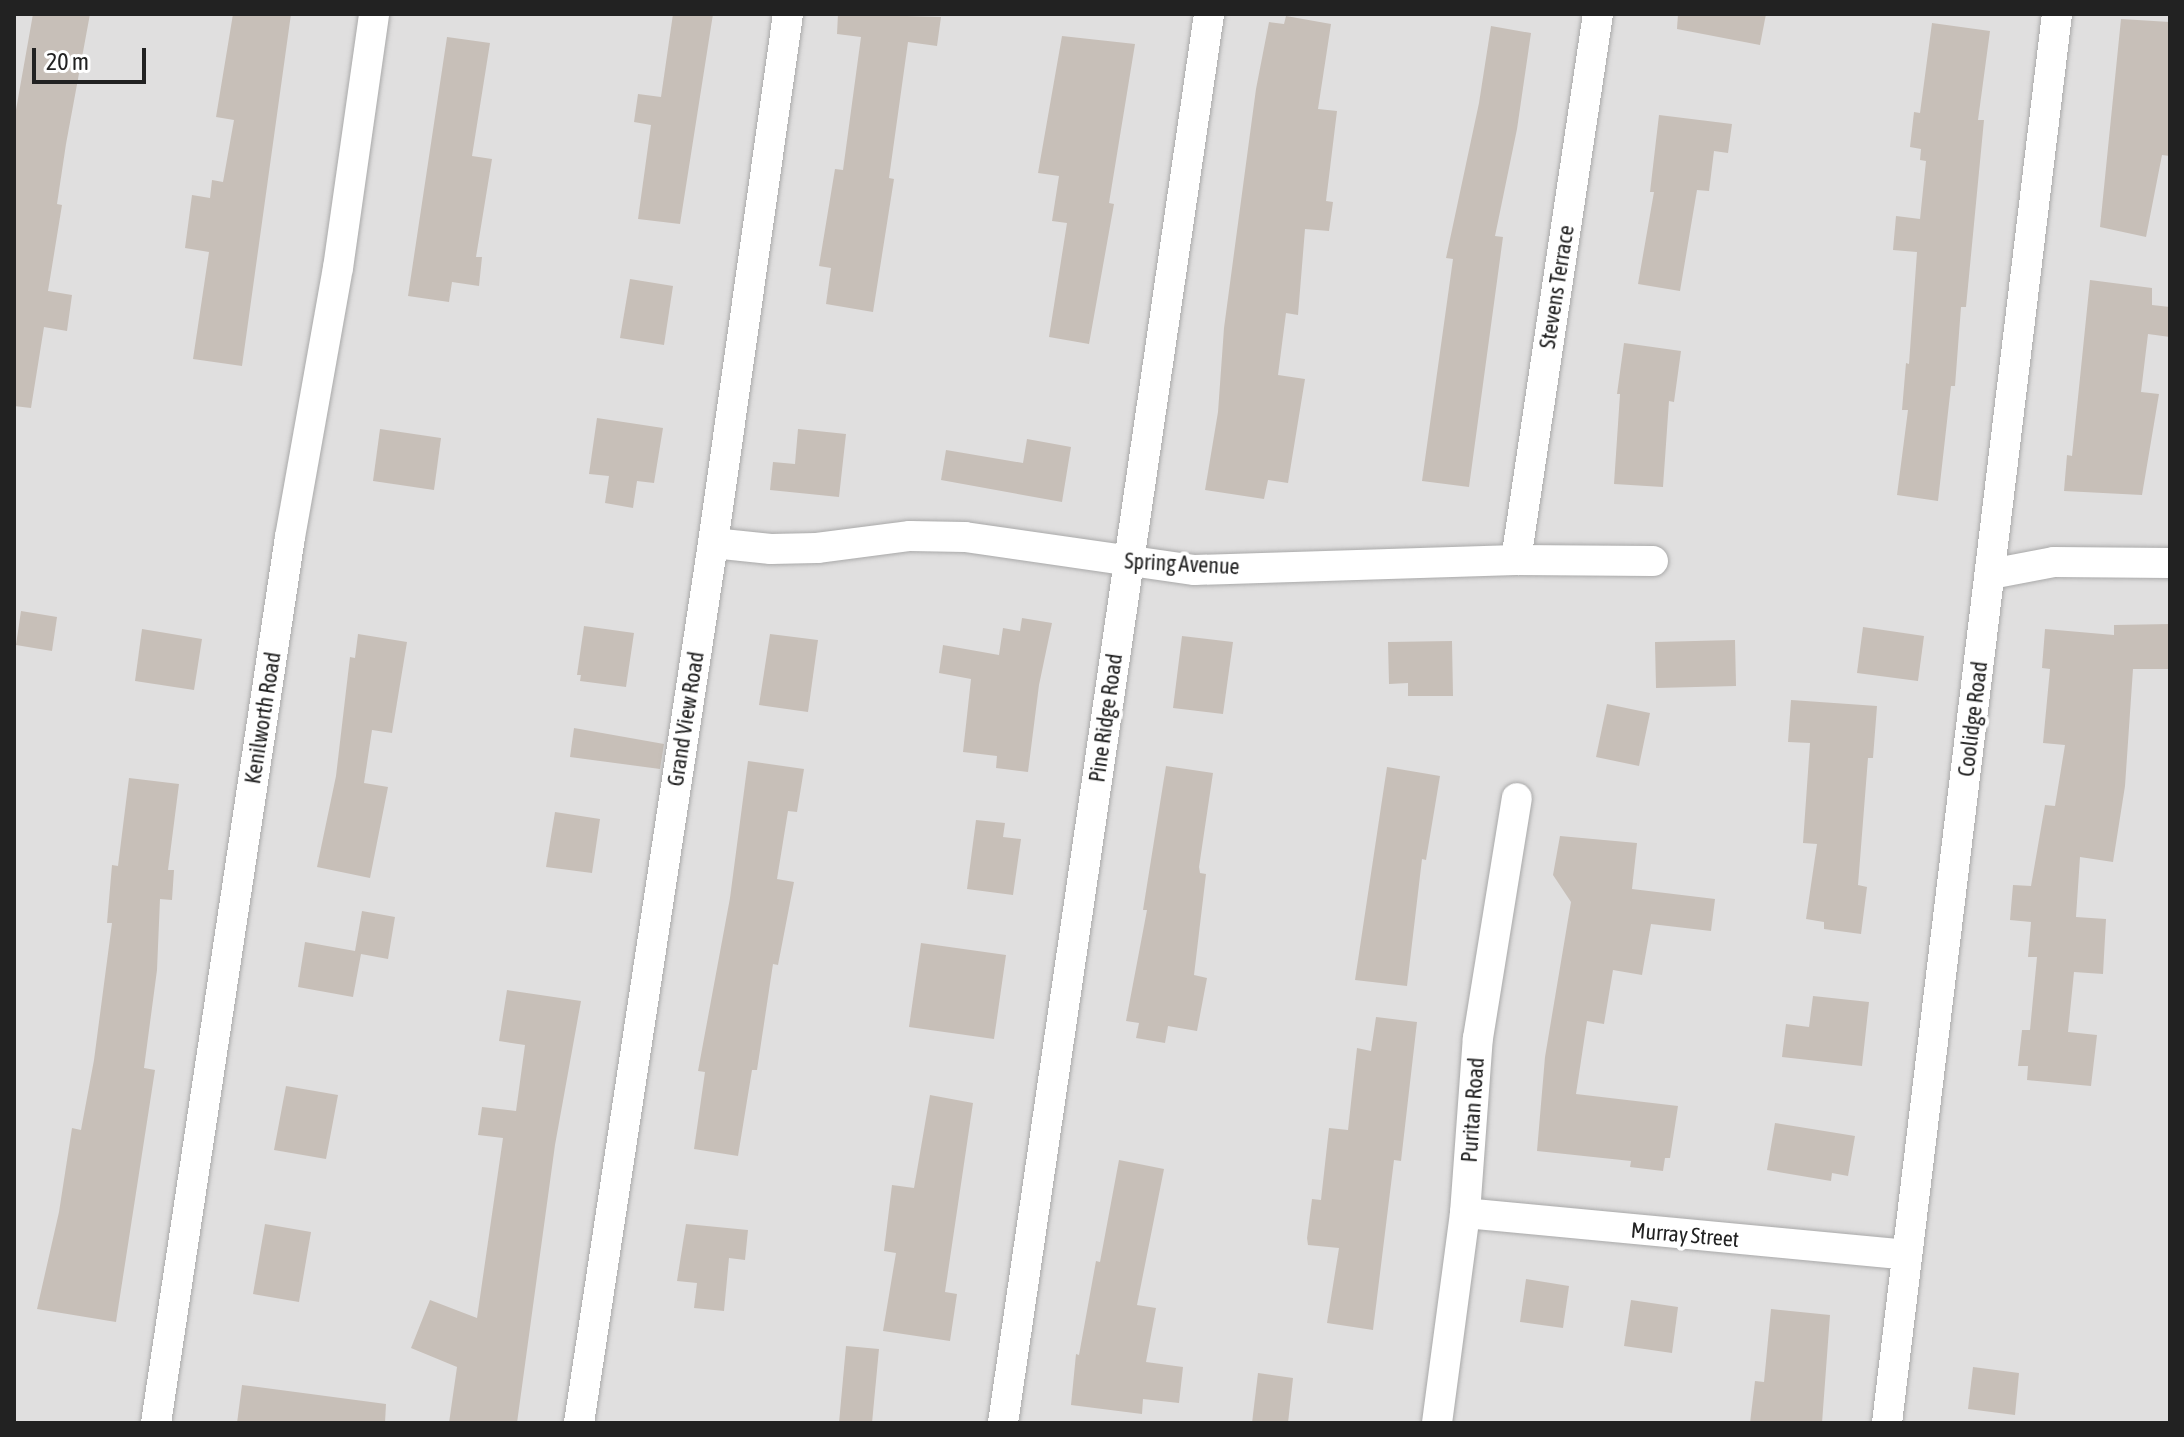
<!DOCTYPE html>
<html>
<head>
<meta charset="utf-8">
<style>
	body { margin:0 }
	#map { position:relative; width:2184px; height:1437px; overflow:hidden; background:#f2efe9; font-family:"Asap Condensed",sans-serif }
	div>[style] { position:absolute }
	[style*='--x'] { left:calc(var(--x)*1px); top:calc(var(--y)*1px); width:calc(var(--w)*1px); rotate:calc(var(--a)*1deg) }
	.residential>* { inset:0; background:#e0dfdf }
	.building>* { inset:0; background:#c7bfb8 }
	.roads { filter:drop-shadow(0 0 2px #a9a9a9) drop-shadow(0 0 2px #a9a9a9) }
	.minor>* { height:30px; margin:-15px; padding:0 15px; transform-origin:15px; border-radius:15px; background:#fff }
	span { translate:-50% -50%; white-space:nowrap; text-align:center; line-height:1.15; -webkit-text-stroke:8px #fff; paint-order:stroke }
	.street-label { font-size:22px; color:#222 }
	.frame { position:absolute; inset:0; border:16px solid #222; pointer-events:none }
	.scale { position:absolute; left:32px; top:48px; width:114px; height:36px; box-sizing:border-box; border:4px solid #222; border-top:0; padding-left:10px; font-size:24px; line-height:28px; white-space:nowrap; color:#222; -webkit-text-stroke:6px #fff; paint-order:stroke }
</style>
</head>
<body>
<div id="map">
	<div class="residential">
		<div style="clip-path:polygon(14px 14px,2170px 14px,2170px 1423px,14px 1423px)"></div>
	</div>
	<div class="building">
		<div style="clip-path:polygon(33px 14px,90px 14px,66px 144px,57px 204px,62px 205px,48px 291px,72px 295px,67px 331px,44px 327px,31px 408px,14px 406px,14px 121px)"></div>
		<div style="clip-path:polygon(233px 14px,291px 14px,242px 366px,193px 359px,209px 252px,185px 248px,192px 195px,210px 198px,212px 180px,223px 182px,234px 120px,216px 117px)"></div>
		<div style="clip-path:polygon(673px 14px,713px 14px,680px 224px,638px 219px,651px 125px,634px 122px,638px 94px,661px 97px)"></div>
		<div style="clip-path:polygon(838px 14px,941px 17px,937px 46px,908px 42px,889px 178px,894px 179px,873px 312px,826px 304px,831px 268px,819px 266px,835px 169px,843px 170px,861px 37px,837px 34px)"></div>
		<div style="clip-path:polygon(1678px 14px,1766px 14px,1760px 45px,1677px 29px)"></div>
		<div style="clip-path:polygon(1286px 16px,1331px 24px,1318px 109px,1337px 111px,1326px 201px,1333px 202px,1329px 231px,1305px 229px,1298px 315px,1286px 313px,1278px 375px,1305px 379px,1288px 483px,1268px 480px,1264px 499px,1205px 490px,1218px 412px,1224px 328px,1256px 89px,1269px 22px,1284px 24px)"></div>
		<div style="clip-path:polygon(2121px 19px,2170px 22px,2170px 156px,2162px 155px,2146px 237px,2100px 227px)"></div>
		<div style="clip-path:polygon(1932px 23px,1990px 31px,1978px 120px,1984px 120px,1966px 307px,1961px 307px,1955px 386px,1951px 386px,1938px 501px,1897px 495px,1908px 410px,1902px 410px,1906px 363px,1909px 364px,1917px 252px,1893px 250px,1896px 216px,1920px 219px,1926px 161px,1920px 160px,1921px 149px,1910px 147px,1914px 112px,1920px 113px)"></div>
		<div style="clip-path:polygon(1491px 26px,1531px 33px,1517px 129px,1495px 236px,1503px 237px,1469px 487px,1422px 481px,1453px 259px,1446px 258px,1479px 103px)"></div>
		<div style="clip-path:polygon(1062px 36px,1135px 44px,1109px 203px,1114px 204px,1089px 344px,1049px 337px,1067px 223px,1052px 221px,1059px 176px,1038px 173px)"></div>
		<div style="clip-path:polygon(447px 37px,490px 43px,472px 156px,492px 159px,476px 257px,482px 257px,479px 286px,452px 282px,449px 302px,408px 296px)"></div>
		<div style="clip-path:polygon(1659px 115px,1732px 124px,1728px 153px,1714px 151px,1709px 191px,1697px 190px,1680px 291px,1638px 284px,1654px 192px,1650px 192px)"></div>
		<div style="clip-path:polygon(630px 279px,673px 286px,664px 345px,620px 338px)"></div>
		<div style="clip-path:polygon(2090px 280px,2152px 288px,2152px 305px,2170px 307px,2170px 337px,2148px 334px,2141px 392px,2159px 394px,2142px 495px,2064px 491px,2067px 455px,2072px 456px)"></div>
		<div style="clip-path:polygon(1624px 343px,1681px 351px,1674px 402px,1669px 401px,1663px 487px,1614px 484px,1620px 394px,1617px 394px)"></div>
		<div style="clip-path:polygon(597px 418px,663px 428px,654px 483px,637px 481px,633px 508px,605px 503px,609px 476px,589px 474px)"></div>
		<div style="clip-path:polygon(380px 429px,441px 438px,434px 490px,373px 481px)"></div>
		<div style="clip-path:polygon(798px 429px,846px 434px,839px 497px,770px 490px,773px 462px,795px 464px)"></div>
		<div style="clip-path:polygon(1027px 439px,1071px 447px,1062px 502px,941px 480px,946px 450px,1023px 463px)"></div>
		<div style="clip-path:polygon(21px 611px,57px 617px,52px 651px,16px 645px)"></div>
		<div style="clip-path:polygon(1022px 618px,1052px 623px,1039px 685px,1028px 772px,996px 768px,997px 756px,963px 752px,971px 679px,939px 673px,943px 645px,999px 655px,1003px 628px,1020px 631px)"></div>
		<div style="clip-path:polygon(2170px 624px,2170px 669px,2133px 669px,2125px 786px,2113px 862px,2080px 857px,2076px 917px,2106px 919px,2103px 974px,2074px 972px,2068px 1032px,2097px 1035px,2091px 1086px,2027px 1080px,2028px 1066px,2018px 1066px,2022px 1030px,2030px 1030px,2037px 957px,2028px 957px,2031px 922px,2010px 920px,2013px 885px,2031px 886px,2045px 805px,2055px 806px,2065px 745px,2043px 743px,2050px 669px,2042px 668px,2045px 629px,2114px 635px,2114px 625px)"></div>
		<div style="clip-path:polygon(584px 626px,634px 633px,626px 687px,580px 681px,581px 675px,577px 675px)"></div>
		<div style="clip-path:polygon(1863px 627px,1924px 636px,1918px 681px,1857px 673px)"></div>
		<div style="clip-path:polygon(142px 629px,202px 639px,194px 690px,135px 681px)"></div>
		<div style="clip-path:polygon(358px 634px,407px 642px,392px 733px,372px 730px,364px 783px,388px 787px,370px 878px,317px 867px,336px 776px,350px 657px,355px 658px)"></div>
		<div style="clip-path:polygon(770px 634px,818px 640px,808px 712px,759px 705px)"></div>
		<div style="clip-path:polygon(1182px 636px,1233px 642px,1223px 714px,1173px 708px)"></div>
		<div style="clip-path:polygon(1735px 640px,1736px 686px,1656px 688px,1655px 642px)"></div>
		<div style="clip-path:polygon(1452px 641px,1453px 696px,1408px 696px,1408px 683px,1389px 684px,1388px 642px)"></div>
		<div style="clip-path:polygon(1791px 700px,1877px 706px,1873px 758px,1868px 758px,1858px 885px,1867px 887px,1861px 934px,1824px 929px,1824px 922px,1806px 919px,1817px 844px,1803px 843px,1810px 743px,1788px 742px)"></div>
		<div style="clip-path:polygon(1607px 704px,1650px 713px,1639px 766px,1596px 757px)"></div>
		<div style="clip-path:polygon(574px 728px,664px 744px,660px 769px,570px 757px)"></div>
		<div style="clip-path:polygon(748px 761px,804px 769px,797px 812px,788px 811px,777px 879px,794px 882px,778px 965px,773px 964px,757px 1070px,752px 1070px,738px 1156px,694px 1149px,705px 1072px,698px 1071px,730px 898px)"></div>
		<div style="clip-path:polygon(1166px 766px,1213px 773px,1199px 867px,1200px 873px,1206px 874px,1194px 975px,1207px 978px,1197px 1031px,1168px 1026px,1165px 1043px,1136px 1038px,1139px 1023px,1126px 1021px,1147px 910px,1143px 910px)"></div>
		<div style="clip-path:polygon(1387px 767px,1440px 776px,1426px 860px,1422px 859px,1407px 986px,1355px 980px)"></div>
		<div style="clip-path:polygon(129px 778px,179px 784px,168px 870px,174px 870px,172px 900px,160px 899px,157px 970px,144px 1068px,155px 1070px,116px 1322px,37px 1309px,59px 1212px,72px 1128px,81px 1130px,94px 1060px,112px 923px,107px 923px,112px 865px,118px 866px)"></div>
		<div style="clip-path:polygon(555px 812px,600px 819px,592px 873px,546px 867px)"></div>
		<div style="clip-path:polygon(976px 820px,1005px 823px,1003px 837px,1021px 839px,1013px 895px,967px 889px)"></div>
		<div style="clip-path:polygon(1560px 836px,1637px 843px,1632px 889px,1715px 899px,1711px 931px,1651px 924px,1642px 975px,1613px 970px,1604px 1024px,1587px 1021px,1576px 1094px,1678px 1106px,1670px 1158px,1665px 1158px,1663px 1171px,1630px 1167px,1631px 1161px,1537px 1151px,1545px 1057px,1571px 902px,1553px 875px)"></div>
		<div style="clip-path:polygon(362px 911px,395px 917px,388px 959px,361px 954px,353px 997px,298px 987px,305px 942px,355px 951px)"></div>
		<div style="clip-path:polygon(921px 943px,1006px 955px,994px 1039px,909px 1027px)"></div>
		<div style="clip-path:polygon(507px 990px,581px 1001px,555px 1145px,517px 1423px,449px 1423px,457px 1367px,411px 1348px,430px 1300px,477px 1318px,503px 1138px,478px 1135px,482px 1107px,516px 1111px,525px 1045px,499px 1041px)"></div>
		<div style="clip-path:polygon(1813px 996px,1869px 1002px,1862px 1066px,1782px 1057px,1786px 1024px,1809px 1027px)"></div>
		<div style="clip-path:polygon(1376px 1017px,1417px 1022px,1401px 1161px,1394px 1160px,1373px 1330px,1327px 1323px,1339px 1248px,1308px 1245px,1307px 1238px,1312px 1199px,1321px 1200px,1329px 1128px,1348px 1130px,1357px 1048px,1371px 1051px)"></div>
		<div style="clip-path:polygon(286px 1086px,338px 1095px,326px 1159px,274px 1150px)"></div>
		<div style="clip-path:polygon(930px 1095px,973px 1103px,945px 1292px,957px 1294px,950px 1341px,883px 1331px,896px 1253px,884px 1251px,892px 1185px,914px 1188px)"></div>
		<div style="clip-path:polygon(1775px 1123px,1855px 1136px,1848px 1176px,1832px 1173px,1831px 1181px,1767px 1170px)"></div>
		<div style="clip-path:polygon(1119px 1160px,1164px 1169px,1137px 1305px,1156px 1308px,1146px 1362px,1183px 1367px,1179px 1403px,1143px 1399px,1142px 1414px,1071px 1405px,1076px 1354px,1079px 1355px,1096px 1261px,1100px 1262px)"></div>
		<div style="clip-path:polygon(265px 1224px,311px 1232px,299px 1302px,253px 1294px)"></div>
		<div style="clip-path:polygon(686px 1224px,748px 1230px,745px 1260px,729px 1258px,724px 1311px,694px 1308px,697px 1283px,677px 1281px)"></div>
		<div style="clip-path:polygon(1526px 1279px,1569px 1286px,1563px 1328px,1520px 1322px)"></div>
		<div style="clip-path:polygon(1631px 1300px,1678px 1307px,1672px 1353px,1624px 1346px)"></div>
		<div style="clip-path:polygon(1771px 1309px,1830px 1315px,1822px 1423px,1750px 1423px,1755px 1381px,1764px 1382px)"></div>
		<div style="clip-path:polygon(846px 1346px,879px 1349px,872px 1423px,839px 1423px)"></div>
		<div style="clip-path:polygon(1973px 1367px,2019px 1373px,2015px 1415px,1968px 1409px)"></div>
		<div style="clip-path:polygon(1258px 1373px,1293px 1378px,1288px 1423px,1252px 1423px)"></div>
		<div style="clip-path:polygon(242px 1385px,386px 1404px,385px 1423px,237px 1423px)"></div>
	</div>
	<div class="roads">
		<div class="minor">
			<div style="--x:713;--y:543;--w:58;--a:5.9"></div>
			<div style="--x:771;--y:549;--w:46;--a:-1.2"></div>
			<div style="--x:817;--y:548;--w:94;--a:-7.4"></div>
			<div style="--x:910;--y:536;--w:55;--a:1"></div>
			<div style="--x:965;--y:537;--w:232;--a:8.2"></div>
			<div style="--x:1195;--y:570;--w:321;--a:-1.8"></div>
			<div style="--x:1516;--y:560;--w:137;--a:0.4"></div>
			<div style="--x:1516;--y:560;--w:552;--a:-81.46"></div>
			<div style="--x:1991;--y:574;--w:64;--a:-10.8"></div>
			<div style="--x:2054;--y:562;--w:116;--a:0.5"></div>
			<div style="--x:1465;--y:1213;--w:443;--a:5.4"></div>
			<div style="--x:156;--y:1423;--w:896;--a:-81.4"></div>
			<div style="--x:290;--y:537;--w:273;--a:-79.9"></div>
			<div style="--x:338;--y:268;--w:257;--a:-81.9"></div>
			<div style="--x:579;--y:1423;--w:890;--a:-81.34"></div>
			<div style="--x:713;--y:543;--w:534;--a:-81.93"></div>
			<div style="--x:1003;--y:1423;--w:1424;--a:-81.68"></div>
			<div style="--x:1437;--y:1423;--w:212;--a:-82.4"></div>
			<div style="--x:1465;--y:1213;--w:175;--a:-85.8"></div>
			<div style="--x:1478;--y:1038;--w:243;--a:-80.8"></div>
			<div style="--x:1887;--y:1423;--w:1419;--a:-83.12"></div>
		</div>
	</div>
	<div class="street-label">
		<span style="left:1557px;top:287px;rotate:-81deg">Stevens Terrace</span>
		<span style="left:1182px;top:564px;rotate:3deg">Spring Avenue</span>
		<span style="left:263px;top:718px;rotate:-81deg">Kenilworth Road</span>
		<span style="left:1106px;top:718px;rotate:-82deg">Pine Ridge Road</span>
		<span style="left:686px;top:719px;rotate:-81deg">Grand View Road</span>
		<span style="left:1973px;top:719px;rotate:-83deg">Coolidge Road</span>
		<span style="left:1473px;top:1110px;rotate:-86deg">Puritan Road</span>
		<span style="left:1685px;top:1235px;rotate:5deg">Murray Street</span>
	</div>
	<div class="frame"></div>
	<div class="scale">20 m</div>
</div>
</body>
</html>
